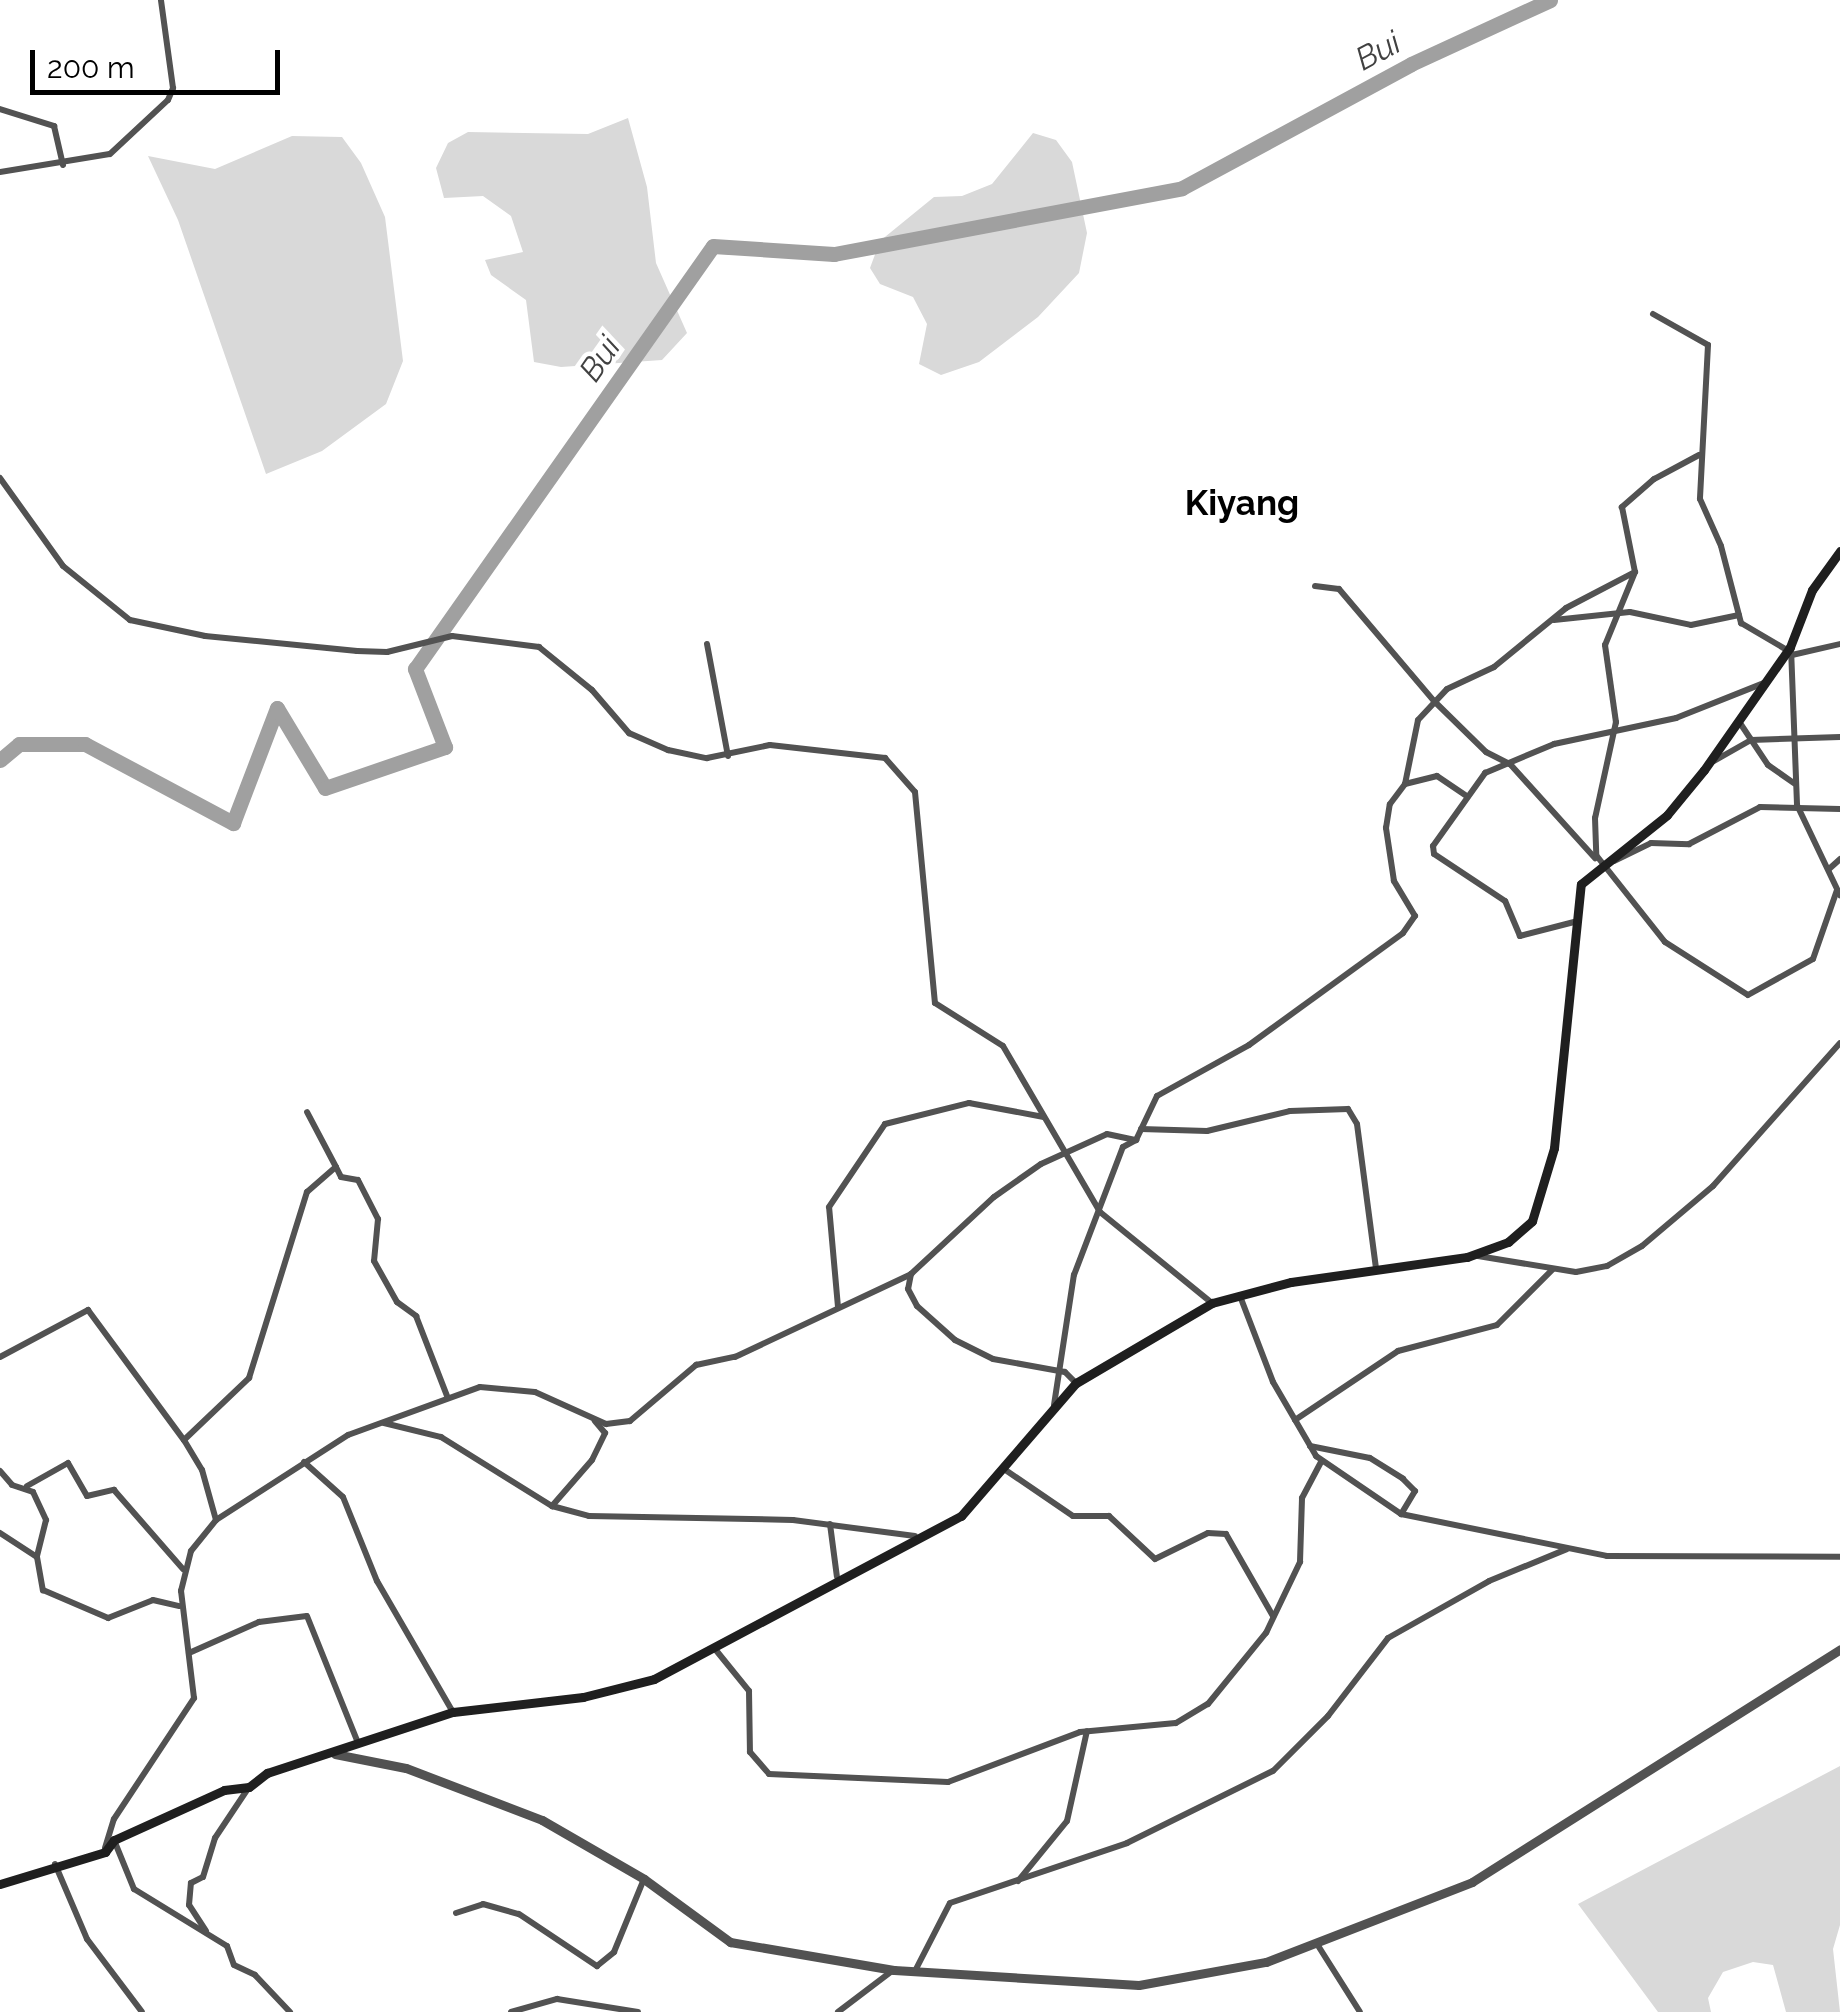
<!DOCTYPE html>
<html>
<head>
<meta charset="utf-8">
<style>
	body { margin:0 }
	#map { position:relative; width:1840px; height:2012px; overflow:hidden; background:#fff; font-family:Raleway,sans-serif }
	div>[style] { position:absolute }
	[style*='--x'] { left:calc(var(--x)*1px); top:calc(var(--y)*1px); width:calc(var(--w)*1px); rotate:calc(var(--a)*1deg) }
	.green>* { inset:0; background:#d9d9d9 }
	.river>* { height:15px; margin:-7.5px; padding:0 7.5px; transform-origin:7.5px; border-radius:7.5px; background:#a0a0a0 }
	.minor>* { height:6px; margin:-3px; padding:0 3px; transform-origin:3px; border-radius:3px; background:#525252 }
	.tertiary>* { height:9px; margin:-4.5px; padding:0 4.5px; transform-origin:4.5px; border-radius:4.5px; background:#525252 }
	.secondary>* { height:9px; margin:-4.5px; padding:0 4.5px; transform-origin:4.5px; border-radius:4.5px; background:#1f1f1f }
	span { translate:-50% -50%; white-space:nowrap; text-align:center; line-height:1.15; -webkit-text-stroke:9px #fff; paint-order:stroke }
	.water-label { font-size:32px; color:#414141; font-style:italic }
	.quarter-label { font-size:35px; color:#000; font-weight:700 }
	.scale { position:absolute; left:30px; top:50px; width:250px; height:45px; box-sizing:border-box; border:5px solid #000; border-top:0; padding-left:12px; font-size:30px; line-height:35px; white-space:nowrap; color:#000; -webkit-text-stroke:8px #fff; paint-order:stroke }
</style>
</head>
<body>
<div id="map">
	<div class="green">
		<div style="clip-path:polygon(628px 118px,647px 187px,656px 263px,687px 333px,662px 360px,561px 367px,534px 362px,526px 300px,491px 275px,485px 260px,523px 252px,511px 216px,483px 196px,444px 198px,436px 168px,448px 143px,468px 132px,588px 134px)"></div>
		<div style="clip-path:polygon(1033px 133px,1056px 140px,1072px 162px,1087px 233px,1079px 273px,1038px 317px,979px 362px,941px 375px,919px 364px,927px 324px,913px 297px,880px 284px,870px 268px,880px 241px,934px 197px,962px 196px,992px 184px)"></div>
		<div style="clip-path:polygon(292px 136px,342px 137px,361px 163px,385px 217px,403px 361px,386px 404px,322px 451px,266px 474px,178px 220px,148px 156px,215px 169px)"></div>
		<div style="clip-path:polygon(1840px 1766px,1840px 1925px,1833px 1949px,1840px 2012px,1786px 2012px,1773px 1965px,1753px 1962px,1723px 1972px,1708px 1998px,1711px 2012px,1658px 2012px,1578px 1904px)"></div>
	</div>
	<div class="river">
		<div style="--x:0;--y:760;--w:25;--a:-40"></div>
		<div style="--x:19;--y:744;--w:66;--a:0"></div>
		<div style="--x:85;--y:744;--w:168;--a:28.1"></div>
		<div style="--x:233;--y:823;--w:123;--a:-69.1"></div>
		<div style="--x:277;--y:708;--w:93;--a:59"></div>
		<div style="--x:325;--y:788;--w:127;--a:-18.9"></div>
		<div style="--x:445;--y:747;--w:84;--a:-111"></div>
		<div style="--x:415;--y:669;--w:517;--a:-54.84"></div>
		<div style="--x:713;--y:246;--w:121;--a:3.8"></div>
		<div style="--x:834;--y:254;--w:354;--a:-10.7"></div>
		<div style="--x:1182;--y:188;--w:260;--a:-28.4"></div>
		<div style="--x:1411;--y:64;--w:153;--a:-24.7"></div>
	</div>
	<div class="minor">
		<div style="--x:0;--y:109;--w:57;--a:17.5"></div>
		<div style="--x:54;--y:126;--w:40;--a:77"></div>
		<div style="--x:0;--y:172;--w:111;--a:-9.3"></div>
		<div style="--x:110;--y:154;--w:79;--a:-43"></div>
		<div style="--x:168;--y:100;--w:13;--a:-67"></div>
		<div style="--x:173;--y:88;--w:89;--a:-97.8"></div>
		<div style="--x:1653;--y:314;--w:63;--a:29.4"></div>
		<div style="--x:1708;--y:345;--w:154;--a:93"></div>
		<div style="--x:1700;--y:499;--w:51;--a:65.9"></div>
		<div style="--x:1721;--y:546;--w:80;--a:75.4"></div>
		<div style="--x:1741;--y:623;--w:53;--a:30.4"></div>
		<div style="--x:1699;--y:455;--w:51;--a:151.9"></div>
		<div style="--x:1654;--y:479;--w:43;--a:138.8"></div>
		<div style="--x:1622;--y:507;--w:66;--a:78.7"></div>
		<div style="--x:1635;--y:572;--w:79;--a:112.3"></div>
		<div style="--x:1605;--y:645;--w:78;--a:81.9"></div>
		<div style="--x:1616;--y:722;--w:98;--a:102.3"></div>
		<div style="--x:1595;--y:818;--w:37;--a:88"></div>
		<div style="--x:1596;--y:855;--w:111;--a:51.6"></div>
		<div style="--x:1665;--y:942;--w:98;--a:32.6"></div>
		<div style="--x:1748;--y:995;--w:74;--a:-29"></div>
		<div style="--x:1813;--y:959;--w:73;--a:-70.8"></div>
		<div style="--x:0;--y:478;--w:108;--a:54.4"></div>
		<div style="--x:63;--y:566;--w:86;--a:38.9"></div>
		<div style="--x:130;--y:620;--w:77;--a:12"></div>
		<div style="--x:205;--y:636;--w:153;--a:5.6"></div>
		<div style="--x:357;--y:651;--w:30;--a:2"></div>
		<div style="--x:387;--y:652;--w:67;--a:-13.8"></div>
		<div style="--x:452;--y:636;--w:88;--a:7.2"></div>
		<div style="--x:539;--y:647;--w:68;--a:39.1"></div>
		<div style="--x:592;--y:690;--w:57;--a:49.3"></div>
		<div style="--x:629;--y:733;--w:43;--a:23.6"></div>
		<div style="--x:668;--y:750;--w:40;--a:12"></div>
		<div style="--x:707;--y:758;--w:64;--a:-11.7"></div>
		<div style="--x:770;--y:745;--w:116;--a:6.4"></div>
		<div style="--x:885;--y:758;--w:45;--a:48.6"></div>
		<div style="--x:915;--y:792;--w:212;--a:84.6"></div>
		<div style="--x:935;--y:1003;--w:80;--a:32.3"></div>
		<div style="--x:1003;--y:1046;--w:192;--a:59.7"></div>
		<div style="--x:1100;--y:1212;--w:144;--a:39.1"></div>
		<div style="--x:1315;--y:586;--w:24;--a:7"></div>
		<div style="--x:1339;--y:589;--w:147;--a:49.7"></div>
		<div style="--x:1434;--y:701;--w:73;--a:44.4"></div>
		<div style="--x:1486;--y:752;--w:27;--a:27"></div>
		<div style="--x:1510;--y:764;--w:127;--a:47.9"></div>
		<div style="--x:1554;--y:620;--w:76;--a:-6"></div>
		<div style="--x:1630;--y:612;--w:62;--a:12"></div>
		<div style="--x:1691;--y:625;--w:49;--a:-11.8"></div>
		<div style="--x:707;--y:644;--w:114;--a:79.4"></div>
		<div style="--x:1791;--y:648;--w:157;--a:87.8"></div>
		<div style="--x:1797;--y:805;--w:100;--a:64.5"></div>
		<div style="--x:1792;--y:655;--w:49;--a:-12.9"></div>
		<div style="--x:1740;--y:723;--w:50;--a:56.3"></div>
		<div style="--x:1768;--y:765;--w:32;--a:35"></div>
		<div style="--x:1714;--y:761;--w:43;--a:-29.6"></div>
		<div style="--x:1751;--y:740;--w:89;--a:-1.9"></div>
		<div style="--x:1405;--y:784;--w:33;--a:-14"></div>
		<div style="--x:1437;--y:776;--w:37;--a:34"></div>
		<div style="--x:1614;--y:861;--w:41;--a:-25.9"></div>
		<div style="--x:1651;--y:843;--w:38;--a:2"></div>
		<div style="--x:1689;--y:844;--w:80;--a:-27.5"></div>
		<div style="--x:1760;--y:807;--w:80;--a:1.4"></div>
		<div style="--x:1829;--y:869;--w:15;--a:-42"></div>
		<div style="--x:1574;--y:922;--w:56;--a:165.5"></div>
		<div style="--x:1520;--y:936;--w:38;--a:-113"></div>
		<div style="--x:1505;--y:901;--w:85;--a:-146.5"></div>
		<div style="--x:1434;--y:854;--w:8;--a:-97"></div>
		<div style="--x:1433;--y:846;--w:90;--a:-54.5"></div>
		<div style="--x:1485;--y:773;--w:75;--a:-22.8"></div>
		<div style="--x:1554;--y:744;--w:125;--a:-12"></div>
		<div style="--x:1676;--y:718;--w:95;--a:-21.7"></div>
		<div style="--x:1141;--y:1129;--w:66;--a:1.7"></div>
		<div style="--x:1207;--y:1131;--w:85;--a:-13.5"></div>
		<div style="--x:1290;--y:1111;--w:58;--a:-2"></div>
		<div style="--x:1348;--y:1109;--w:17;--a:59"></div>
		<div style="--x:1357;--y:1124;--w:146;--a:82.5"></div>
		<div style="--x:336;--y:1167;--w:11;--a:63"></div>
		<div style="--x:341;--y:1177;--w:17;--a:10"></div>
		<div style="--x:358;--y:1180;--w:44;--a:62.9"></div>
		<div style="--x:378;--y:1219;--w:42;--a:95.4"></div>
		<div style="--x:374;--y:1261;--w:47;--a:60.7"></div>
		<div style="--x:397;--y:1302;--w:24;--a:36"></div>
		<div style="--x:416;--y:1316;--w:86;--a:68.8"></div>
		<div style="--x:1478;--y:1256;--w:99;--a:9.3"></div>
		<div style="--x:1576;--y:1272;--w:32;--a:-11"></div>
		<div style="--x:1607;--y:1266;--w:40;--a:-29.7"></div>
		<div style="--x:1642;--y:1246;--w:93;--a:-40.2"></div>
		<div style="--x:1713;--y:1186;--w:191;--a:-48.4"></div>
		<div style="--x:911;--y:1274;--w:15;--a:101"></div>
		<div style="--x:908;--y:1289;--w:19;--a:62"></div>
		<div style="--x:917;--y:1306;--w:51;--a:41.8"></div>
		<div style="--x:955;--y:1340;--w:42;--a:26.6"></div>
		<div style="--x:993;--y:1359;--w:73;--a:10.2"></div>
		<div style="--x:1065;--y:1372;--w:16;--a:45"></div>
		<div style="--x:1240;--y:1296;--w:92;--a:69"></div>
		<div style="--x:1273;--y:1382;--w:86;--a:59.8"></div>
		<div style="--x:1316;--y:1456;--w:103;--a:34.3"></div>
		<div style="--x:1401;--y:1514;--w:210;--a:11.5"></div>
		<div style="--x:1607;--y:1556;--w:233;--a:0.2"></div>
		<div style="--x:838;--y:1307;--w:100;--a:-95.1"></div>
		<div style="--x:829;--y:1207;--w:100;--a:-56"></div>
		<div style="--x:885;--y:1124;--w:87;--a:-14"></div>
		<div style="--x:969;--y:1103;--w:76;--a:10.6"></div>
		<div style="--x:0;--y:1357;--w:100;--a:-28.1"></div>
		<div style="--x:88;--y:1310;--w:162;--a:53.6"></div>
		<div style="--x:1054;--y:1405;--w:132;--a:-81.3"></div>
		<div style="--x:1074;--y:1275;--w:137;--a:-69.1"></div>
		<div style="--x:1123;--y:1147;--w:15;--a:-28"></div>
		<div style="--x:1136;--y:1140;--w:49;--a:-64.5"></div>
		<div style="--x:1157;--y:1096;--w:105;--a:-29"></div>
		<div style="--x:1249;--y:1045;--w:190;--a:-36"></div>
		<div style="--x:1403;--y:933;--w:21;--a:-55"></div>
		<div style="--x:1415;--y:916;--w:41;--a:-121"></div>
		<div style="--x:1394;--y:881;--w:54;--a:-98.6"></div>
		<div style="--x:1386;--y:828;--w:24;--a:-81"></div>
		<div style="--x:1390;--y:804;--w:25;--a:-53"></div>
		<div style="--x:1405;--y:784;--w:65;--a:-78.5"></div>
		<div style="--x:1418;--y:720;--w:42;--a:-46.9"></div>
		<div style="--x:1447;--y:689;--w:52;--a:-25.1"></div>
		<div style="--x:1494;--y:667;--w:93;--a:-39.3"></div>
		<div style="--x:1566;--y:608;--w:78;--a:-27.6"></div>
		<div style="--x:1295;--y:1420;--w:124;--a:-33.8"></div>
		<div style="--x:1398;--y:1351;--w:102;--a:-14.7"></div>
		<div style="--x:1497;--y:1325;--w:79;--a:-45"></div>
		<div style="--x:384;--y:1423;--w:59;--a:13.8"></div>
		<div style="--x:441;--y:1437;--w:131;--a:31.9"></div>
		<div style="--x:552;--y:1506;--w:38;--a:15"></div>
		<div style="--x:589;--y:1516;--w:204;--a:1.1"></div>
		<div style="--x:793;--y:1520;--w:123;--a:7.5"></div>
		<div style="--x:1310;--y:1446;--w:61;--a:11.3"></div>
		<div style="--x:1370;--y:1458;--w:39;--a:32"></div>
		<div style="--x:1403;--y:1479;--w:17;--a:45"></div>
		<div style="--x:1415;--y:1491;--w:27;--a:121"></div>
		<div style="--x:304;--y:1462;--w:52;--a:41.9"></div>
		<div style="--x:343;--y:1497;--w:91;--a:68"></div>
		<div style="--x:377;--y:1581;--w:151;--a:59.9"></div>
		<div style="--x:1004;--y:1469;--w:83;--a:34.3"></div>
		<div style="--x:1073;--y:1516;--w:36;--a:0"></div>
		<div style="--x:1109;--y:1516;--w:63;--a:43.1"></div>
		<div style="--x:1155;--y:1559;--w:59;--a:-26.1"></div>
		<div style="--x:1208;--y:1533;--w:18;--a:3"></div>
		<div style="--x:1226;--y:1534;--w:95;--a:60.2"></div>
		<div style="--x:0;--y:1471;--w:18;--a:49"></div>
		<div style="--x:12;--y:1485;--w:22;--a:18"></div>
		<div style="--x:33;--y:1492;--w:31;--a:65"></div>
		<div style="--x:46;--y:1520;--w:38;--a:104"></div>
		<div style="--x:37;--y:1557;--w:34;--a:80"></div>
		<div style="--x:43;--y:1590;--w:71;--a:23.3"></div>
		<div style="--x:108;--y:1618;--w:48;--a:-21.8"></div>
		<div style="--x:153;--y:1600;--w:27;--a:13"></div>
		<div style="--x:27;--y:1486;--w:47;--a:-29.3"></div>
		<div style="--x:68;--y:1463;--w:38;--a:60"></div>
		<div style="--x:87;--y:1496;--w:28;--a:-13"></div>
		<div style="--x:114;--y:1490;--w:105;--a:48.9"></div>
		<div style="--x:552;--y:1506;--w:61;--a:-49"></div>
		<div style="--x:592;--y:1460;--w:30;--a:-64"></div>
		<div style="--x:605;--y:1433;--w:16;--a:-130"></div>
		<div style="--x:216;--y:1520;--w:52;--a:-105.6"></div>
		<div style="--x:202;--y:1470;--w:35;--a:-121"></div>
		<div style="--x:184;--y:1440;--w:90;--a:-43.6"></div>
		<div style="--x:249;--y:1378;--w:195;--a:-72.7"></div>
		<div style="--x:307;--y:1192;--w:38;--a:-41"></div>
		<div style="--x:336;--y:1167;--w:62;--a:-117.8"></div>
		<div style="--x:830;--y:1524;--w:53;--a:82.5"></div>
		<div style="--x:0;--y:1533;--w:44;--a:33"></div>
		<div style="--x:715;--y:1649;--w:54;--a:51"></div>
		<div style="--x:749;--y:1691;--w:61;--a:89.1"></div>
		<div style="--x:750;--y:1752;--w:29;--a:49"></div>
		<div style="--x:769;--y:1774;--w:179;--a:2.6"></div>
		<div style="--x:948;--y:1782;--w:141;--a:-20.7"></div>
		<div style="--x:1080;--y:1732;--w:96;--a:-5.4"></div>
		<div style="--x:1176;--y:1723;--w:37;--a:-31"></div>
		<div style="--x:1208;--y:1704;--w:92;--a:-50.8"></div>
		<div style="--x:1266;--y:1633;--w:79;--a:-64.4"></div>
		<div style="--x:1300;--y:1562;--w:64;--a:-88.2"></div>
		<div style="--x:1302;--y:1498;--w:41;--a:-62.2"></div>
		<div style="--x:189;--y:1653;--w:77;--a:-23.9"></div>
		<div style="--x:259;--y:1622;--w:48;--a:-7.1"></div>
		<div style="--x:307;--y:1616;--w:137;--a:68.1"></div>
		<div style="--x:114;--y:1840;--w:53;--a:67.8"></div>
		<div style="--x:134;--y:1889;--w:109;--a:31.5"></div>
		<div style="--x:227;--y:1946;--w:20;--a:70"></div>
		<div style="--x:234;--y:1965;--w:23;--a:25"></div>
		<div style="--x:255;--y:1975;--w:51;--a:46.6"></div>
		<div style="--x:105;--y:1848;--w:30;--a:-73"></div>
		<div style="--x:114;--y:1819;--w:145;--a:-56.5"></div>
		<div style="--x:194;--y:1698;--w:108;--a:-96.9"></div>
		<div style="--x:181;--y:1591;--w:41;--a:-76"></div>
		<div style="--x:191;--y:1551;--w:40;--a:-51"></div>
		<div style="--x:216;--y:1520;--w:157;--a:-32.8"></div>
		<div style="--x:348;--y:1435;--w:140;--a:-20"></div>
		<div style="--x:480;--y:1387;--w:55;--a:5.2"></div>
		<div style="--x:535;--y:1392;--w:78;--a:24.3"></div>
		<div style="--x:606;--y:1424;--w:24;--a:-7"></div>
		<div style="--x:630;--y:1421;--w:87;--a:-40.3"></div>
		<div style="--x:696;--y:1365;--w:40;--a:-12"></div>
		<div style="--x:735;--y:1357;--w:195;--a:-25.2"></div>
		<div style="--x:911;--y:1274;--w:113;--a:-42.9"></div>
		<div style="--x:994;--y:1197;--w:57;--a:-35.1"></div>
		<div style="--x:1041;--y:1164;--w:72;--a:-24.4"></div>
		<div style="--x:1107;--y:1134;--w:30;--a:12"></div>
		<div style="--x:55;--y:1864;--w:82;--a:66.9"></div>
		<div style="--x:87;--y:1939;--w:91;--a:53"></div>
		<div style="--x:1018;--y:1881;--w:77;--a:-50.8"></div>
		<div style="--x:1067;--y:1821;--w:92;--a:-77.5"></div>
		<div style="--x:456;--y:1913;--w:28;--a:-18"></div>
		<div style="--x:483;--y:1904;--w:37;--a:16"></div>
		<div style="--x:519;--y:1914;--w:94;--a:33.7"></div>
		<div style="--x:597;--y:1966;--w:22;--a:-39"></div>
		<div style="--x:614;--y:1952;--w:79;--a:-67.7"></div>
		<div style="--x:206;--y:1931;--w:31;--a:-123"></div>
		<div style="--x:189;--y:1905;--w:22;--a:-85"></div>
		<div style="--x:191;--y:1883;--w:13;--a:-27"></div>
		<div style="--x:203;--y:1877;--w:41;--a:-72.9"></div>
		<div style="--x:215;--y:1838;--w:61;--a:-56.3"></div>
		<div style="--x:1317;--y:1944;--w:80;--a:57.7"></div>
		<div style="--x:915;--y:1971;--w:76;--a:-62.8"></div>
		<div style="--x:950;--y:1903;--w:187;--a:-18.7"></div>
		<div style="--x:1127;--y:1843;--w:163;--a:-26.3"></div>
		<div style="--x:1273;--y:1771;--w:78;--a:-45"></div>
		<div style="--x:1328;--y:1716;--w:98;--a:-52.4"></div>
		<div style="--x:1388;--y:1638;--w:116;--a:-29.4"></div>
		<div style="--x:1489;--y:1581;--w:84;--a:-22.3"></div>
		<div style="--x:511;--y:2012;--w:48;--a:-15.8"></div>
		<div style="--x:557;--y:1999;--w:82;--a:9.1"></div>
		<div style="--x:838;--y:2012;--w:68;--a:-37.2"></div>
	</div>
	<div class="tertiary">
		<div style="--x:335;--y:1754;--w:72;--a:11.2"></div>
		<div style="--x:406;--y:1768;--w:146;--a:20.9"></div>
		<div style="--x:542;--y:1820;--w:118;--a:30"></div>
		<div style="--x:644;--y:1879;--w:107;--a:36.2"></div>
		<div style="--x:730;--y:1942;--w:166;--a:9.7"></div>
		<div style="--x:894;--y:1970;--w:245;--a:3.5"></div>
		<div style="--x:1139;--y:1985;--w:129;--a:-10.3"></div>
		<div style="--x:1266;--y:1962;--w:221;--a:-21.2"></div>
		<div style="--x:1472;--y:1882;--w:436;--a:-32.3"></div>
	</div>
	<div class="secondary">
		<div style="--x:0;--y:1884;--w:110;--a:-16.9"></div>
		<div style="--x:105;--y:1852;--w:15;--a:-53"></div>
		<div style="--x:114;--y:1840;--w:121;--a:-24.4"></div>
		<div style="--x:224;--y:1790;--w:25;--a:-7"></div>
		<div style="--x:249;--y:1787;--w:23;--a:-38"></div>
		<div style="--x:267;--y:1773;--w:196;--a:-18.2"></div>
		<div style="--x:453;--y:1712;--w:131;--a:-6.6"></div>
		<div style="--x:583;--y:1697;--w:73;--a:-14.2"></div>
		<div style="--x:654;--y:1679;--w:348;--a:-28"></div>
		<div style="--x:961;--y:1516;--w:176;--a:-49.2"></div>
		<div style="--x:1076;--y:1383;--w:158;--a:-30.5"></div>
		<div style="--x:1212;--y:1303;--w:82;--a:-14.9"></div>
		<div style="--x:1291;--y:1282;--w:178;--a:-8.1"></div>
		<div style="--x:1467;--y:1257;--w:44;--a:-20.1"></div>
		<div style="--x:1508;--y:1242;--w:32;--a:-41"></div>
		<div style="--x:1532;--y:1221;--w:76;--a:-73.2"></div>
		<div style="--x:1554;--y:1148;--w:265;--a:-84.2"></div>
		<div style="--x:1581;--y:884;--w:110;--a:-38.7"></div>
		<div style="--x:1667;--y:815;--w:58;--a:-50.6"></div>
		<div style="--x:1704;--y:770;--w:150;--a:-55"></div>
		<div style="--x:1790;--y:647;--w:61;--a:-68.9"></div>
		<div style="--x:1812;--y:590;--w:48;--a:-54.3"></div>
	</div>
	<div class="water-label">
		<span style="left:1378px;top:51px;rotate:-28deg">Bui</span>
		<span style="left:600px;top:359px;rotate:-55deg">Bui</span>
	</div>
	<div class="quarter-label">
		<span style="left:1242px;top:503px">Kiyang</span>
	</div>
	<div class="scale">200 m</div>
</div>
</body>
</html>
